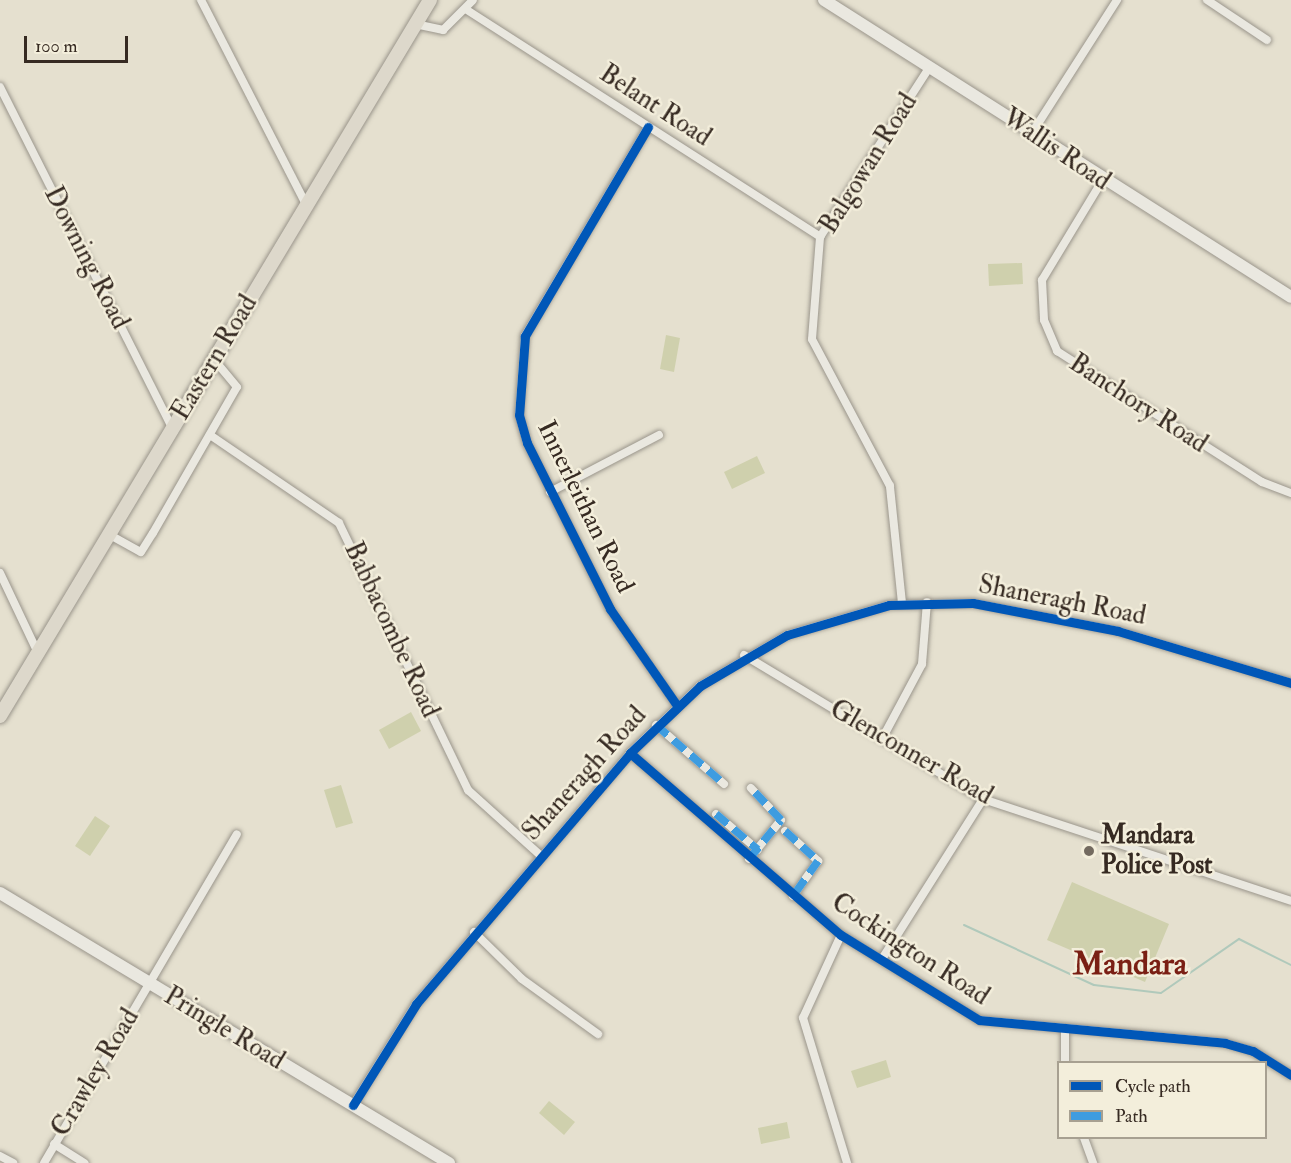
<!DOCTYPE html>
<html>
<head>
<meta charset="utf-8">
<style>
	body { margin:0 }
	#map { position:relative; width:1291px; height:1163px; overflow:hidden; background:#e5e0cf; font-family:"IM FELL Double Pica",serif }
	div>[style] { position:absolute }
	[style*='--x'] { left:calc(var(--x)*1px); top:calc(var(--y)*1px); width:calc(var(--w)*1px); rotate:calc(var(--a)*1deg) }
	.green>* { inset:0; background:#cfd0ad }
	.stream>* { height:2px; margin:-1px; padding:0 1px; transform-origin:1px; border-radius:1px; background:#b0c9bb }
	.roads { filter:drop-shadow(0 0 2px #9a958b) drop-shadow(0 0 2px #9a958b) }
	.street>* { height:8px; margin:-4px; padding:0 4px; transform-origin:4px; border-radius:4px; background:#eae8e0 }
	.secondary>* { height:12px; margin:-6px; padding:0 6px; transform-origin:6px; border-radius:6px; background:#eae8e0 }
	.primary>* { height:14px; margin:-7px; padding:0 7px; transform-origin:7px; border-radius:7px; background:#ddd8cb }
	.quiet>* { height:8px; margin-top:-4px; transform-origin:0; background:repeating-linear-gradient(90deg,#3e9ce0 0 15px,transparent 0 23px) }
	.cycleway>* { height:9px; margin:-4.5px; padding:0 4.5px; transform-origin:4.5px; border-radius:4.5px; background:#0057b8 }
	.dots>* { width:16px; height:16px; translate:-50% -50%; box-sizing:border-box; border:3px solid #f3eedb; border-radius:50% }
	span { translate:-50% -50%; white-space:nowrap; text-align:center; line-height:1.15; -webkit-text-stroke:5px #f3eedb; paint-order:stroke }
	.street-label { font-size:26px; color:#362a22 }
	.poi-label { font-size:26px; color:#362a22; font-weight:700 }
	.left { translate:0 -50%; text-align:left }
	.district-label { font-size:32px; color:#7a1f14; font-weight:700 }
	.legend { position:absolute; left:1057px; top:1061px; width:210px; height:78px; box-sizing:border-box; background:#f3eedb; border:2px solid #a7a091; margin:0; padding:8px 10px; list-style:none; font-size:18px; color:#362a22 }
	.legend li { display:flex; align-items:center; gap:12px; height:30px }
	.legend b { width:30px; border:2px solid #a7a091 }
	.scale { position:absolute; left:24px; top:36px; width:104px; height:27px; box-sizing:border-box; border:3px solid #362a22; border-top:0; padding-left:8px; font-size:18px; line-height:21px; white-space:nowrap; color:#362a22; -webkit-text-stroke:4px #f3eedb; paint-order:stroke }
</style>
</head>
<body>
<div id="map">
	<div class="green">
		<div style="clip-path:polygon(1022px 263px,1023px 284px,989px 286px,988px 264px)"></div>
		<div style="clip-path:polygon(666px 335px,680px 338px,674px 372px,660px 369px)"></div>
		<div style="clip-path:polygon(757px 456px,765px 473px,732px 489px,724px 472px)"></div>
		<div style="clip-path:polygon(411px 712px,421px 731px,389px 749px,379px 730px)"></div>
		<div style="clip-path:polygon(341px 785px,353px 823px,336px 828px,324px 790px)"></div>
		<div style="clip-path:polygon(95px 816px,110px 826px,90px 856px,75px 846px)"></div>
		<div style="clip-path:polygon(1072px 882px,1169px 924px,1145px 982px,1047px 940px)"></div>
		<div style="clip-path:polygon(886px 1060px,891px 1077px,857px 1088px,851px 1071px)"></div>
		<div style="clip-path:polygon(549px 1101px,575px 1122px,564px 1135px,539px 1113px)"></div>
		<div style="clip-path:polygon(787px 1122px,790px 1138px,761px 1144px,758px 1128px)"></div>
	</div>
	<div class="stream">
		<div style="--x:964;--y:925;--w:143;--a:24.8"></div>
		<div style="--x:1094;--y:985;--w:67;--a:6.8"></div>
		<div style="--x:1161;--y:993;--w:95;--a:-34.7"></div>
		<div style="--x:1239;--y:939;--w:58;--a:26.6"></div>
	</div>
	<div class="roads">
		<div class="street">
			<div style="--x:201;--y:0;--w:232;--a:62.8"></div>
			<div style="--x:1207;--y:0;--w:72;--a:33.7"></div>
			<div style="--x:467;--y:10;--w:420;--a:32.7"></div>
			<div style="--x:415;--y:24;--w:29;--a:12"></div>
			<div style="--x:443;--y:30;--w:42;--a:-45"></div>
			<div style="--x:0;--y:87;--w:382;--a:63.2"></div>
			<div style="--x:648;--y:127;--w:243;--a:120.5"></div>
			<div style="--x:525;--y:336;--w:79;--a:94.3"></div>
			<div style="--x:519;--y:415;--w:29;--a:74"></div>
			<div style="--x:527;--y:443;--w:186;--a:63.4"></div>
			<div style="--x:610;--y:609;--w:116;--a:55.2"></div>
			<div style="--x:1032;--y:133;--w:158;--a:-57.4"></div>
			<div style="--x:1102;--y:181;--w:116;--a:121.2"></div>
			<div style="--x:1042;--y:280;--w:40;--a:87.1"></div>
			<div style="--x:1044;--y:320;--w:34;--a:67"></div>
			<div style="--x:1057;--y:351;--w:243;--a:32.6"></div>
			<div style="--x:1262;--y:482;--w:31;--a:21"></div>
			<div style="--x:210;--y:435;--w:156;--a:34.3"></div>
			<div style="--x:339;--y:523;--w:297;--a:64.2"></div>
			<div style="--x:468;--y:790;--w:97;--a:42.1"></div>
			<div style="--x:550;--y:492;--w:123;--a:-27.6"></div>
			<div style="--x:110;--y:535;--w:35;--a:29"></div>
			<div style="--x:141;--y:552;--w:22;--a:-58"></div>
			<div style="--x:153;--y:533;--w:168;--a:-60.1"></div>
			<div style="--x:237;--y:387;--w:35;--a:-130"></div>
			<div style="--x:0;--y:573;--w:89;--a:64.6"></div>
			<div style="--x:902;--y:603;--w:118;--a:-95.9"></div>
			<div style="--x:890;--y:486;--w:166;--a:-118"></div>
			<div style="--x:812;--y:339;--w:102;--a:-85.5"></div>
			<div style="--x:820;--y:237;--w:201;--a:-57.2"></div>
			<div style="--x:744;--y:655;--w:279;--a:31.1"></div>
			<div style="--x:983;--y:799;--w:324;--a:18.3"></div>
			<div style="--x:656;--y:725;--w:90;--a:40.9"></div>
			<div style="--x:882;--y:739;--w:85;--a:-61.9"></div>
			<div style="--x:922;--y:664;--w:62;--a:-85.4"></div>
			<div style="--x:630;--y:753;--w:279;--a:40.8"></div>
			<div style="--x:841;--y:935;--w:162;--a:31.6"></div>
			<div style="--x:979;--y:1020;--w:247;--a:5.3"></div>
			<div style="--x:1225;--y:1043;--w:29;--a:16"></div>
			<div style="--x:1253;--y:1051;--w:45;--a:32.3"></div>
			<div style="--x:716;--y:814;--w:55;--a:40.6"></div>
			<div style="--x:785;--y:831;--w:45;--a:42.3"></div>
			<div style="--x:818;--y:861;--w:43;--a:125.5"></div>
			<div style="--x:749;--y:859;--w:50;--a:-50.6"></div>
			<div style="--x:781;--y:820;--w:44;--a:-133.2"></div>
			<div style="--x:474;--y:932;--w:67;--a:44.4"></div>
			<div style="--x:522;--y:979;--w:94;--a:35.9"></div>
			<div style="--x:841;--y:935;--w:91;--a:114.6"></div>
			<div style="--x:803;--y:1018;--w:152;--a:73.1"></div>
			<div style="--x:882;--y:959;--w:189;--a:-57.7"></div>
			<div style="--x:1065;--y:1062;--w:30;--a:-90"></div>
			<div style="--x:353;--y:1105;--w:119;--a:-58"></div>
			<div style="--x:416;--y:1004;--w:330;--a:-49.5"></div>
			<div style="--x:630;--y:753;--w:97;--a:-43.7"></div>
			<div style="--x:700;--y:686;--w:101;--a:-30.4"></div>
			<div style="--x:787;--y:635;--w:106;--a:-16.4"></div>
			<div style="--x:889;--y:605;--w:84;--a:-1.4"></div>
			<div style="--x:973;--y:603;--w:148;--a:10.9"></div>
			<div style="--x:1118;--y:631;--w:181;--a:16.7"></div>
			<div style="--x:1084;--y:1138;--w:27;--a:70"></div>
			<div style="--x:54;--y:1144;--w:36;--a:32"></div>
			<div style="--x:0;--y:1156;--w:15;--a:28"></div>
			<div style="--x:44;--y:1163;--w:381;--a:-59.6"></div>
		</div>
		<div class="secondary">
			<div style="--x:824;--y:0;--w:553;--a:32.46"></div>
			<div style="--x:0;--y:893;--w:524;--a:31.02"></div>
		</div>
		<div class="primary">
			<div style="--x:0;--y:716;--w:835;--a:-59.01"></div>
		</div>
	</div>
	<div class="quiet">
		<div style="--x:656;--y:725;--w:90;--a:40.9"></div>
		<div style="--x:716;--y:814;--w:55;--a:40.6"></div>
		<div style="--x:785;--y:831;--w:45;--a:42.3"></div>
		<div style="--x:818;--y:861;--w:43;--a:125.5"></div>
		<div style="--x:749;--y:859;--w:50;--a:-50.6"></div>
		<div style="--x:781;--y:820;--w:44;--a:-133.2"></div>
	</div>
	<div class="cycleway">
		<div style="--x:648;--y:127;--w:243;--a:120.5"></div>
		<div style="--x:525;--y:336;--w:79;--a:94.3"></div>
		<div style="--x:519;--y:415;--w:29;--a:74"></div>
		<div style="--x:527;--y:443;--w:186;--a:63.4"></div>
		<div style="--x:610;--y:609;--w:116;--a:55.2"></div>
		<div style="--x:630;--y:753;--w:279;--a:40.8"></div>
		<div style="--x:841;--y:935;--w:162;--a:31.6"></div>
		<div style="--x:979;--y:1020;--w:247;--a:5.3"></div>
		<div style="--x:1225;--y:1043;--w:29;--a:16"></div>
		<div style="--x:1253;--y:1051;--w:45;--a:32.3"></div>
		<div style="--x:353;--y:1105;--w:119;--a:-58"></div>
		<div style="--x:416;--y:1004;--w:330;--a:-49.5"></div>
		<div style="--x:630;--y:753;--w:97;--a:-43.7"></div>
		<div style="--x:700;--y:686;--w:101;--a:-30.4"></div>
		<div style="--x:787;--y:635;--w:106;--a:-16.4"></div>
		<div style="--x:889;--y:605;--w:84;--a:-1.4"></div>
		<div style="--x:973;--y:603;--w:148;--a:10.9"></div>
		<div style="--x:1118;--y:631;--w:181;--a:16.7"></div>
	</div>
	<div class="dots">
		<div style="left:1089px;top:851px;background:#736a5f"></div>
	</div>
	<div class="street-label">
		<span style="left:655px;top:106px;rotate:33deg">Belant Road</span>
		<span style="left:1056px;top:150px;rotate:34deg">Wallis Road</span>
		<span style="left:869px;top:164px;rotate:-58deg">Balgowan Road</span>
		<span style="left:86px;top:258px;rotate:63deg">Downing Road</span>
		<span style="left:215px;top:358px;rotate:-59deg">Eastern Road</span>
		<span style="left:1138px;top:404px;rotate:33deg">Banchory Road</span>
		<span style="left:585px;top:507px;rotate:64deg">Innerleithan Road</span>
		<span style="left:1062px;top:601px;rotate:11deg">Shaneragh Road</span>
		<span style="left:391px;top:630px;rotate:65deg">Babbacombe Road</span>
		<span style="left:911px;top:753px;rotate:30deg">Glenconner Road</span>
		<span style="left:585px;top:774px;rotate:-48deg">Shaneragh Road</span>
		<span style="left:910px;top:950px;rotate:33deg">Cockington Road</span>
		<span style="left:224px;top:1029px;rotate:31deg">Pringle Road</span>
		<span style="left:96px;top:1073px;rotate:-59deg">Crawley Road</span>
	</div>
	<div class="poi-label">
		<span class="left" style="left:1101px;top:851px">Mandara<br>Police Post</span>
	</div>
	<div class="district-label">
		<span style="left:1130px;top:964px">Mandara</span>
	</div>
	<ul class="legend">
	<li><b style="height:8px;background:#0057b8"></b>Cycle path</li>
	<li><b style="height:8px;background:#3e9ce0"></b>Path</li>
	</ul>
	<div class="scale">100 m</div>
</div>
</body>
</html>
